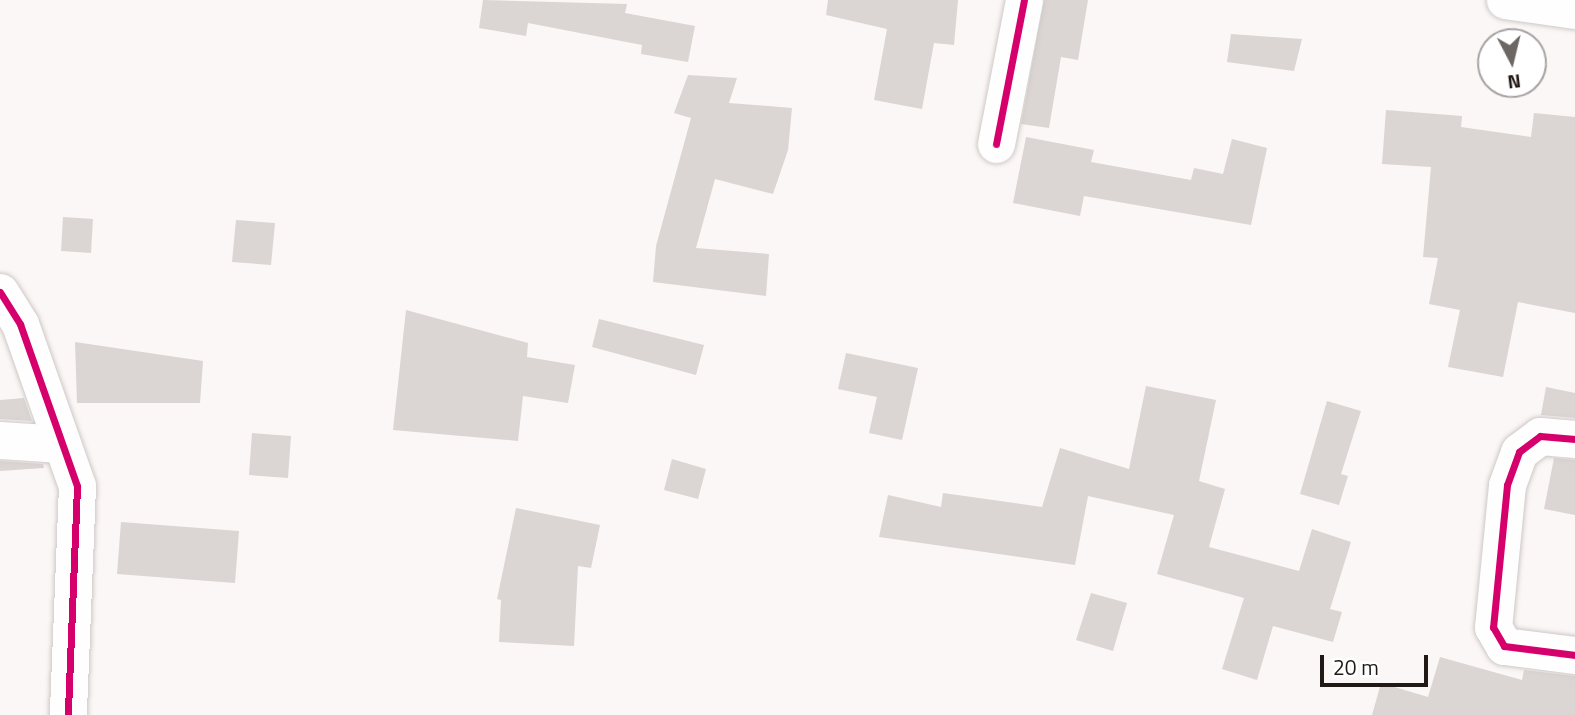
<!DOCTYPE html>
<html>
<head>
<meta charset="utf-8">
<style>
	body { margin:0 }
	#map { position:relative; width:1575px; height:715px; overflow:hidden; background:#fbf7f6; font-family:"Titillium Web",sans-serif }
	div>[style] { position:absolute }
	[style*='--x'] { left:calc(var(--x)*1px); top:calc(var(--y)*1px); width:calc(var(--w)*1px); rotate:calc(var(--a)*1deg) }
	.building>* { inset:0; background:#dbd5d3 }
	.roads { filter:drop-shadow(0 0 2px #cec8c6) drop-shadow(0 0 2px #cec8c6) }
	.minor>* { height:37px; margin:-18.5px; padding:0 18.5px; transform-origin:18.5px; border-radius:18.5px; background:#fefefe }
	.cycleway>* { height:7px; margin:-3.5px; padding:0 3.5px; transform-origin:3.5px; border-radius:3.5px; background:#d6006c }
	span { translate:-50% -50%; white-space:nowrap; text-align:center; line-height:1.15; -webkit-text-stroke:6px #fff; paint-order:stroke }
	.north { position:absolute; left:1477px; top:28px; width:70px; height:70px; box-sizing:border-box; background:#fff; border:2px solid #a6a3a2; border-radius:50%; rotate:173deg; font-size:19px; font-weight:700; line-height:28px; text-align:center; color:#201916 }
	.north::after { content:''; display:block; margin:auto; width:24px; height:32px; background:#6d6764; clip-path:polygon(50% 0,100% 100%,50% 72%,0 100%) }
	.scale { position:absolute; left:1320px; top:655px; width:108px; height:32px; box-sizing:border-box; border:4px solid #201916; border-top:0; padding-left:9px; font-size:21px; line-height:24px; white-space:nowrap; color:#201916; -webkit-text-stroke:5px #fff; paint-order:stroke }
</style>
</head>
<body>
<div id="map">
	<div class="building">
		<div style="clip-path:polygon(483px 0,627px 4px,625px 13px,695px 26px,688px 62px,641px 54px,642px 45px,528px 23px,526px 36px,479px 28px)"></div>
		<div style="clip-path:polygon(828px 0,958px 0,954px 45px,934px 43px,922px 109px,874px 100px,887px 29px,826px 15px)"></div>
		<div style="clip-path:polygon(1044px 0,1088px 0,1078px 60px,1061px 57px,1049px 128px,1021px 124px)"></div>
		<div style="clip-path:polygon(1231px 34px,1302px 39px,1294px 71px,1227px 62px)"></div>
		<div style="clip-path:polygon(688px 75px,737px 78px,729px 103px,792px 108px,788px 150px,773px 194px,715px 179px,696px 248px,769px 254px,766px 296px,653px 282px,656px 246px,691px 118px,674px 113px)"></div>
		<div style="clip-path:polygon(1386px 110px,1462px 116px,1461px 127px,1531px 137px,1534px 113px,1575px 117px,1575px 313px,1518px 302px,1503px 377px,1448px 367px,1460px 310px,1429px 304px,1438px 258px,1423px 257px,1431px 167px,1382px 164px)"></div>
		<div style="clip-path:polygon(1026px 137px,1094px 150px,1091px 162px,1191px 180px,1194px 168px,1223px 174px,1232px 139px,1267px 148px,1251px 225px,1084px 196px,1080px 216px,1013px 203px)"></div>
		<div style="clip-path:polygon(63px 217px,93px 219px,91px 253px,61px 251px)"></div>
		<div style="clip-path:polygon(236px 220px,275px 223px,271px 265px,232px 262px)"></div>
		<div style="clip-path:polygon(406px 310px,528px 343px,527px 357px,575px 365px,568px 403px,523px 396px,518px 441px,393px 430px)"></div>
		<div style="clip-path:polygon(599px 319px,704px 345px,696px 375px,592px 347px)"></div>
		<div style="clip-path:polygon(75px 342px,203px 361px,200px 403px,77px 403px)"></div>
		<div style="clip-path:polygon(846px 353px,918px 368px,902px 440px,869px 433px,877px 397px,838px 389px)"></div>
		<div style="clip-path:polygon(1146px 386px,1216px 400px,1199px 481px,1225px 489px,1209px 547px,1299px 571px,1312px 529px,1351px 542px,1330px 609px,1342px 612px,1333px 642px,1273px 626px,1257px 680px,1222px 669px,1244px 598px,1157px 574px,1174px 515px,1088px 496px,1075px 565px,879px 537px,888px 495px,941px 507px,943px 493px,1042px 507px,1060px 448px,1129px 469px)"></div>
		<div style="clip-path:polygon(1546px 387px,1575px 393px,1575px 418px,1541px 415px)"></div>
		<div style="clip-path:polygon(24px 398px,32px 421px,0 419px,0 400px)"></div>
		<div style="clip-path:polygon(1327px 401px,1361px 411px,1341px 474px,1348px 476px,1339px 505px,1300px 494px)"></div>
		<div style="clip-path:polygon(252px 433px,291px 436px,288px 478px,249px 475px)"></div>
		<div style="clip-path:polygon(1554px 458px,1575px 460px,1575px 515px,1544px 509px)"></div>
		<div style="clip-path:polygon(672px 459px,706px 469px,698px 499px,664px 490px)"></div>
		<div style="clip-path:polygon(0 461px,43px 464px,44px 468px,0 471px)"></div>
		<div style="clip-path:polygon(516px 508px,600px 525px,591px 568px,578px 566px,574px 646px,499px 642px,501px 600px,497px 599px)"></div>
		<div style="clip-path:polygon(121px 522px,239px 531px,235px 583px,117px 574px)"></div>
		<div style="clip-path:polygon(1091px 593px,1127px 603px,1113px 651px,1076px 640px)"></div>
		<div style="clip-path:polygon(1440px 657px,1522px 680px,1524px 670px,1575px 676px,1575px 715px,1372px 715px,1381px 683px,1428px 697px)"></div>
	</div>
	<div class="roads">
		<div class="minor">
			<div style="--x:1505;--y:0;--w:71;--a:8.1"></div>
			<div style="--x:996;--y:144;--w:147;--a:-79"></div>
			<div style="--x:0;--y:292;--w:38;--a:58"></div>
			<div style="--x:20;--y:324;--w:172;--a:70.6"></div>
			<div style="--x:77;--y:486;--w:229;--a:92.3"></div>
			<div style="--x:1575;--y:439;--w:35;--a:-175"></div>
			<div style="--x:1540;--y:436;--w:26;--a:143"></div>
			<div style="--x:1519;--y:452;--w:35;--a:110"></div>
			<div style="--x:1507;--y:485;--w:143;--a:95.6"></div>
			<div style="--x:1493;--y:627;--w:22;--a:60"></div>
			<div style="--x:1504;--y:646;--w:72;--a:7.2"></div>
			<div style="--x:0;--y:440;--w:62;--a:3.7"></div>
		</div>
	</div>
	<div class="cycleway">
		<div style="--x:996;--y:144;--w:147;--a:-79"></div>
		<div style="--x:0;--y:292;--w:38;--a:58"></div>
		<div style="--x:20;--y:324;--w:172;--a:70.6"></div>
		<div style="--x:77;--y:486;--w:229;--a:92.3"></div>
		<div style="--x:1575;--y:439;--w:35;--a:-175"></div>
		<div style="--x:1540;--y:436;--w:26;--a:143"></div>
		<div style="--x:1519;--y:452;--w:35;--a:110"></div>
		<div style="--x:1507;--y:485;--w:143;--a:95.6"></div>
		<div style="--x:1493;--y:627;--w:22;--a:60"></div>
		<div style="--x:1504;--y:646;--w:72;--a:7.2"></div>
	</div>
	<div class="north">N</div>
	<div class="scale">20 m</div>
</div>
</body>
</html>
